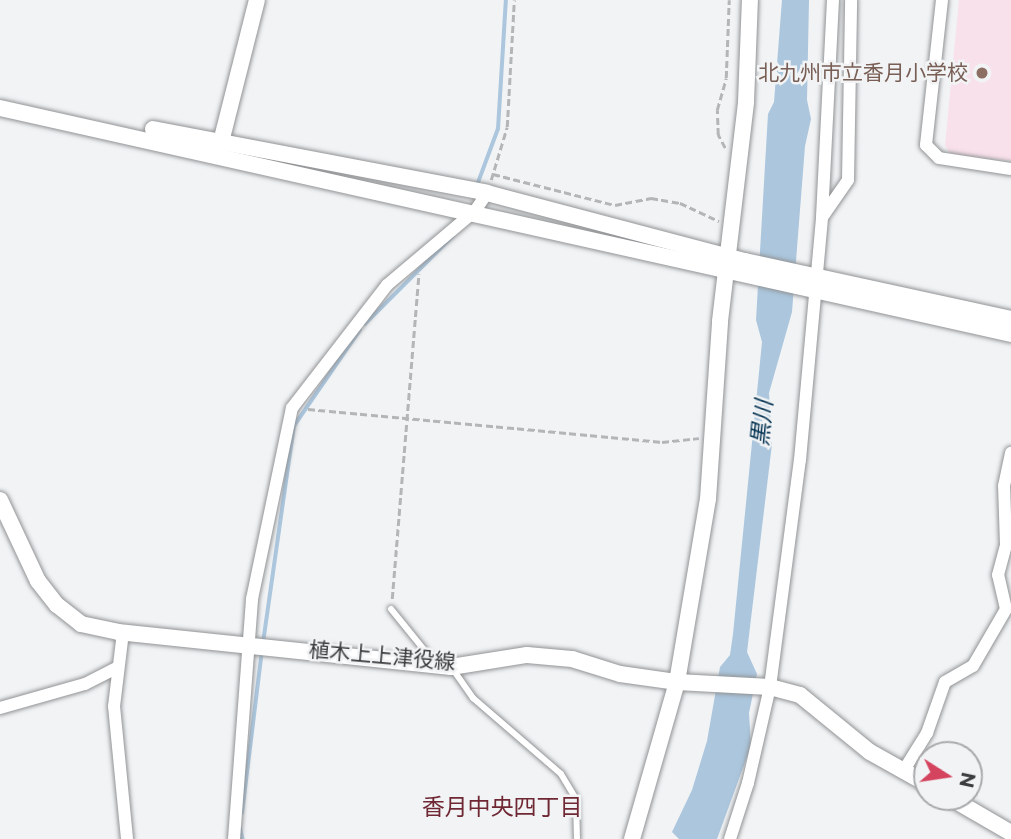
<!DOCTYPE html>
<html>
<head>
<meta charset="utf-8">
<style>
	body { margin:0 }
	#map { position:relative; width:1011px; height:839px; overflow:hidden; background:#f1f3f5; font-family:Montserrat,"Noto Sans JP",sans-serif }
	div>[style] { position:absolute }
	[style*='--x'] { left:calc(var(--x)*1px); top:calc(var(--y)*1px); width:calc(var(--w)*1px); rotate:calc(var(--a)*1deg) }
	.education>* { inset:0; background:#f9e1eb }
	.water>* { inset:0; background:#abc6dd }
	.stream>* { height:3.5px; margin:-1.75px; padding:0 1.75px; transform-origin:1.75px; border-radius:1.75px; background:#abc6dd }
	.path>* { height:2.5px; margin-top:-1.25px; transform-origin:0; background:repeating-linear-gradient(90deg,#b4b5b7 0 7px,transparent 0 10.5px) }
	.roads { filter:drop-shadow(0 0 2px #919395) drop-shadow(0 0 2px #919395) }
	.lane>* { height:6px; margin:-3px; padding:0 3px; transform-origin:3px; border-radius:3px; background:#fff }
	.street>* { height:12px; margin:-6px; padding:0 6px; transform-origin:6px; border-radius:6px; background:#fff }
	.secondary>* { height:16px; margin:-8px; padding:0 8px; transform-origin:8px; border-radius:8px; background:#fff }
	.dots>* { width:19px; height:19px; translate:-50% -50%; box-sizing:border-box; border:4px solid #f1f3f5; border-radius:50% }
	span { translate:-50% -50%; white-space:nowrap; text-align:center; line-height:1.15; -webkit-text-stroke:5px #f1f3f5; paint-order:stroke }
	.education-label { font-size:21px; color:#785e54 }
	.right { translate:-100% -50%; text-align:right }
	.street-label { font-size:21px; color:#3c3d3e }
	.water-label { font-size:23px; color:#043352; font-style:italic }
	.neighbourhood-label { font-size:23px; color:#6f2833 }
	.north { position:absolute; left:913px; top:741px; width:70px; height:70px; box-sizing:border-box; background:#f1f3f5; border:2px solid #a9aaac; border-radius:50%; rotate:102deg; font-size:19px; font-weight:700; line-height:28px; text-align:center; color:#3c3d3e }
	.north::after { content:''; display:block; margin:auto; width:24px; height:32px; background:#d5445e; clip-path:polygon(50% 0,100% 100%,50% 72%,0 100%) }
</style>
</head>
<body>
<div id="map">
	<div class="education">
		<div style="clip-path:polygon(959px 0,1011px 0,1011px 161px,950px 154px,945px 145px)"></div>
	</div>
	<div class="water">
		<div style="clip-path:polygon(782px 0,809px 0,807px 100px,811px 119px,805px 146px,792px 312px,769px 393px,772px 444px,747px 652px,757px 674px,749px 713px,751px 746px,717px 839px,679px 839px,672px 832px,692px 790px,707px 741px,720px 667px,730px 655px,733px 634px,762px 342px,756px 320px,768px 114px,774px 102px)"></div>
	</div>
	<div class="stream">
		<div style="--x:476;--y:188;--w:63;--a:-69.6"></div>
		<div style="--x:498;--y:129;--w:129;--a:-86.5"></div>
		<div style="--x:365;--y:324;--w:124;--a:-45"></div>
		<div style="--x:263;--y:643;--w:219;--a:-81.9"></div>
		<div style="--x:294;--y:426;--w:116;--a:-55.5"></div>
		<div style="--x:242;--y:813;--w:164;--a:-83"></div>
		<div style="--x:240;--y:827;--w:12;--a:76"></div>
	</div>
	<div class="path">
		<div style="--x:725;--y:148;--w:15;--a:-118"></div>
		<div style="--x:718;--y:135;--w:25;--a:-92"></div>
		<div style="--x:717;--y:110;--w:33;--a:-74"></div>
		<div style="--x:726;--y:78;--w:78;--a:-87.8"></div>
		<div style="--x:493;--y:174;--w:126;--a:14.3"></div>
		<div style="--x:615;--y:205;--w:37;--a:-11"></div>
		<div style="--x:651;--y:198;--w:29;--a:10"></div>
		<div style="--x:680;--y:203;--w:43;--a:24.8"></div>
		<div style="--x:491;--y:180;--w:55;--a:-73.2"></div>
		<div style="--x:507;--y:127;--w:127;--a:-86.8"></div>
		<div style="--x:308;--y:409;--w:356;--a:5.3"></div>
		<div style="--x:662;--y:442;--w:37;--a:-6"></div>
		<div style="--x:392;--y:599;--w:326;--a:-85.3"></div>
	</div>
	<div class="roads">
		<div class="lane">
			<div style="--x:391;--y:609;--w:68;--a:50.9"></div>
			<div style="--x:452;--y:668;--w:37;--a:55"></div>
			<div style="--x:473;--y:698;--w:116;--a:40.8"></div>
			<div style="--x:561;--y:774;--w:29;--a:59"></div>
			<div style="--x:576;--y:799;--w:40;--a:88.6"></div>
		</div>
		<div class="street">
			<div style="--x:942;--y:0;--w:146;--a:96.3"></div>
			<div style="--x:926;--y:145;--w:18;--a:45"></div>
			<div style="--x:939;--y:158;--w:73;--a:8.7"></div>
			<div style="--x:823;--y:216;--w:44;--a:-55.2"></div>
			<div style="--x:848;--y:180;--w:180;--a:-89"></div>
			<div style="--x:123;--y:632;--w:75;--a:96.9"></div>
			<div style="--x:114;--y:706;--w:134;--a:84.4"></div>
			<div style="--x:0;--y:708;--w:88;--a:-15.8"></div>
			<div style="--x:85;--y:684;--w:35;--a:-27"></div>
			<div style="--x:904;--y:770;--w:44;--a:-58.1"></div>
			<div style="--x:927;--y:733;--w:54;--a:-70.6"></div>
			<div style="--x:945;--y:682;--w:32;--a:-30"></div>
			<div style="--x:973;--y:666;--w:66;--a:-59.9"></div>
			<div style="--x:1006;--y:609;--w:35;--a:-103"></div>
			<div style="--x:998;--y:575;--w:31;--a:-75"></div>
			<div style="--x:1006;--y:545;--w:59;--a:-91.9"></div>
			<div style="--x:1004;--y:486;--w:34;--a:-78"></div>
			<div style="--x:234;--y:839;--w:241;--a:-85.7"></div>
			<div style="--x:252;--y:599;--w:195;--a:-78.2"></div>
			<div style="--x:292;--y:408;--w:155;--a:-52.3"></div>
			<div style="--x:387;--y:285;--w:115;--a:-40.1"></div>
			<div style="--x:475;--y:211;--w:22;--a:-56"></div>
			<div style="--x:730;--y:839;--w:59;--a:-72.2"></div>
			<div style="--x:748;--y:783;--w:98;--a:-77.1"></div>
			<div style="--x:770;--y:687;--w:229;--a:-82.5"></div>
			<div style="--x:800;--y:460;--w:244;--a:-84.8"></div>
			<div style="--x:822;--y:217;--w:217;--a:-87.1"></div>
		</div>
		<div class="secondary">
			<div style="--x:0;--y:108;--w:1036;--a:12.6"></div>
			<div style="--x:153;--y:129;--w:340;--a:10.8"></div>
			<div style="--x:487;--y:193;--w:267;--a:14.8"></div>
			<div style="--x:745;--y:261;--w:272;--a:12.3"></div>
			<div style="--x:221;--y:142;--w:146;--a:-75.8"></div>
			<div style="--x:0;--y:500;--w:89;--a:64.9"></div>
			<div style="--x:38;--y:581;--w:31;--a:52"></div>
			<div style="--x:57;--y:605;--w:31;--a:38"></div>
			<div style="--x:81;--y:624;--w:38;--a:12"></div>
			<div style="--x:118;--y:632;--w:335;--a:6"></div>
			<div style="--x:451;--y:667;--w:77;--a:-9"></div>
			<div style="--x:527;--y:655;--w:45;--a:5.1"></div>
			<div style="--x:572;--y:659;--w:50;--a:17.4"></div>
			<div style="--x:620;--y:674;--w:58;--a:8"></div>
			<div style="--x:677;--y:682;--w:93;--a:3.1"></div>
			<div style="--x:770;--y:687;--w:31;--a:15"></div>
			<div style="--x:800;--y:695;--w:90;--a:39.2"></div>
			<div style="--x:870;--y:752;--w:65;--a:29.3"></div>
			<div style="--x:949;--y:797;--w:72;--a:30.1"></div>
			<div style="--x:632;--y:839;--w:163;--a:-74"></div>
			<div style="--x:677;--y:682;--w:186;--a:-80.4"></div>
			<div style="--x:708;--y:499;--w:178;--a:-86.1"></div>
			<div style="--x:720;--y:321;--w:221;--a:-83.2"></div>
			<div style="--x:746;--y:102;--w:102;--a:-87.8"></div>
		</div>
	</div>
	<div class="dots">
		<div style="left:982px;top:73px;background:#8d6e63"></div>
	</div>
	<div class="education-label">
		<span class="right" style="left:968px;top:73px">北九州市立香月小学校</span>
	</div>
	<div class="street-label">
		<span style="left:382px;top:656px;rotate:5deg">植木上上津役線</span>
	</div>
	<div class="water-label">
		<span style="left:762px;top:423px;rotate:-84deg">黒川</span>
	</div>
	<div class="neighbourhood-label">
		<span style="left:502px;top:807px">香月中央四丁目</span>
	</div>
	<div class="north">N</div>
</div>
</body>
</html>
